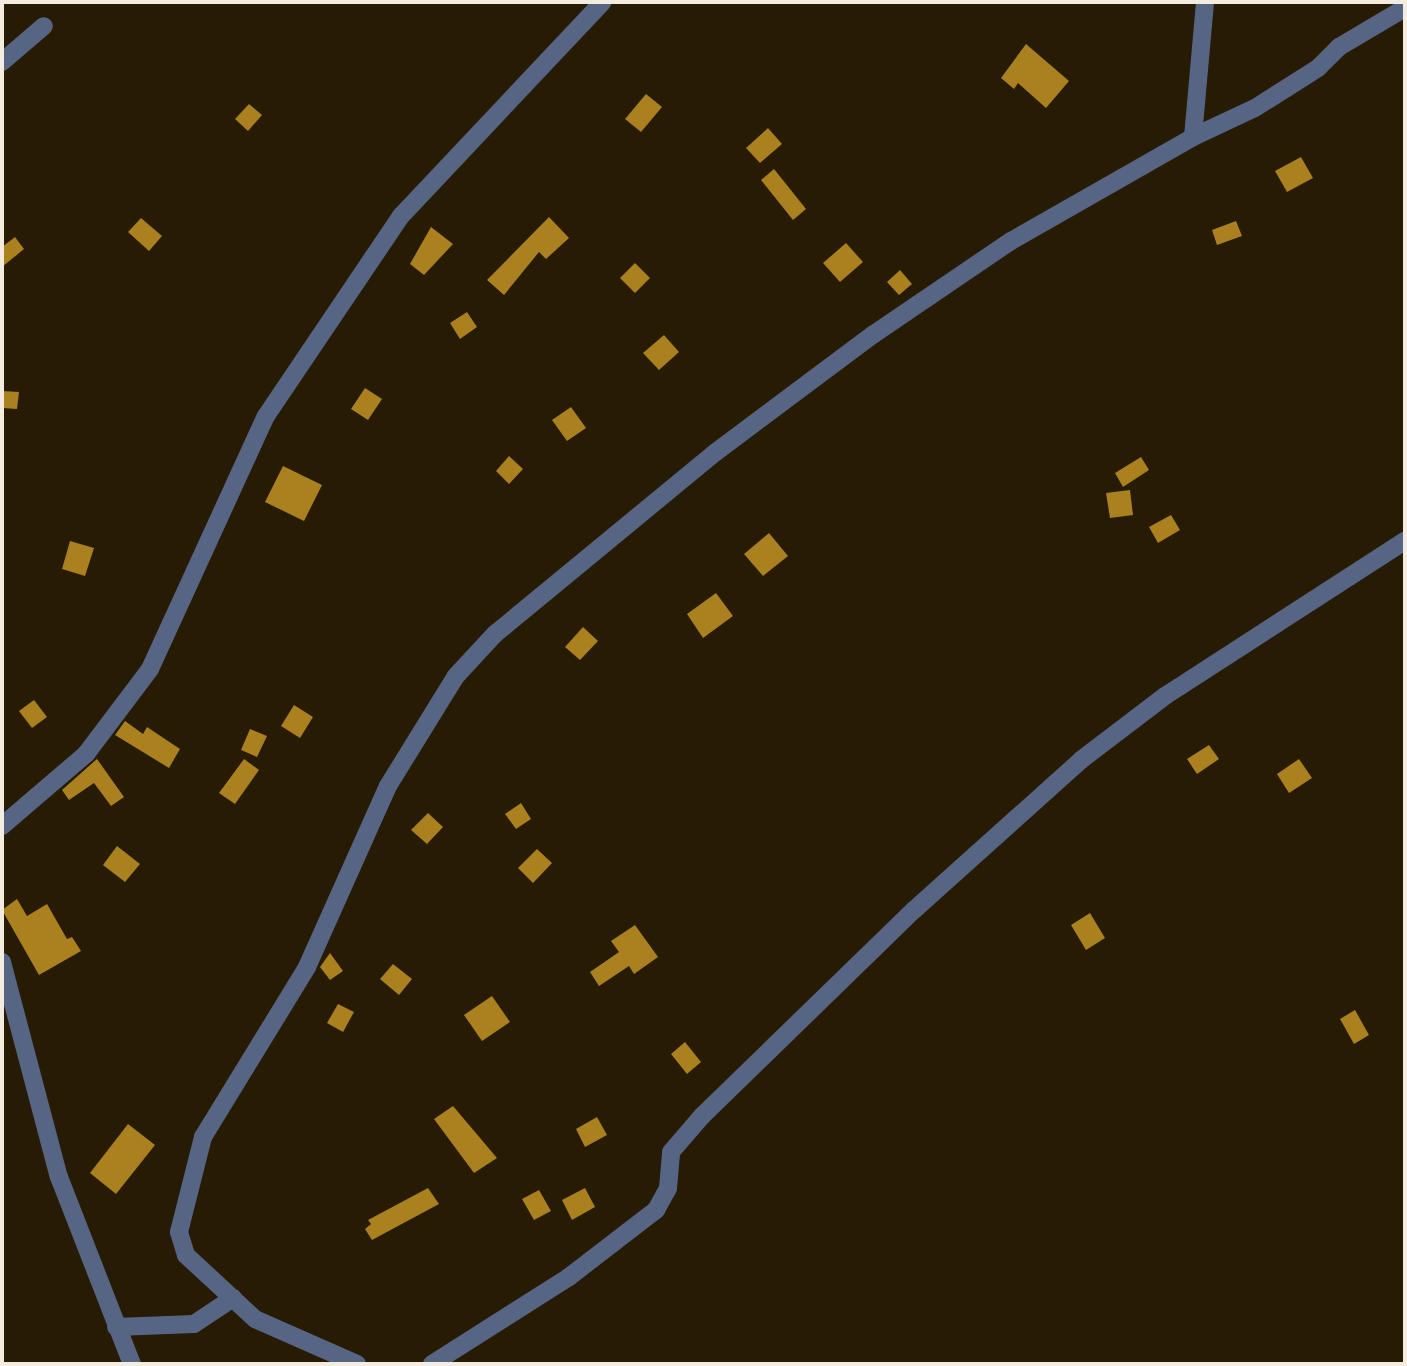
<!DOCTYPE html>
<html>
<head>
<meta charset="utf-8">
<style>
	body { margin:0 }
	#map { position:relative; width:1407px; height:1366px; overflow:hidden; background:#271b03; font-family:Arial,sans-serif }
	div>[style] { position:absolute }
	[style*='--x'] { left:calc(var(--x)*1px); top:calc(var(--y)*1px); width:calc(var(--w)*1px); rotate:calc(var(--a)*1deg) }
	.building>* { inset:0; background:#ab811f }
	.street>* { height:18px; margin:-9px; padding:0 9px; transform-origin:9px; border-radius:9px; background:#576585 }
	span { translate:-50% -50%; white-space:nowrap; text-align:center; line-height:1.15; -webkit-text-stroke:5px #1d1200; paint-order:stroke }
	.frame { position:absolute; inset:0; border:4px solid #f4ecde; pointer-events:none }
</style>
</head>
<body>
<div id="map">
	<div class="building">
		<div style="clip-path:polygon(1026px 44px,1069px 81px,1046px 108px,1018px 83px,1014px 89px,1001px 78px)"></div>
		<div style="clip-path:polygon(646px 94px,662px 107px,641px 132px,625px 119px)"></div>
		<div style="clip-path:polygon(249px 104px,262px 115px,248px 131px,235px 119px)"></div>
		<div style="clip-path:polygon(768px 128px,782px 144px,760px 163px,746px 148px)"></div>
		<div style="clip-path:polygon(1301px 157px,1313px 178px,1287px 192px,1275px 171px)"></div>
		<div style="clip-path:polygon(774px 169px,806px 209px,793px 220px,761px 180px)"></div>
		<div style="clip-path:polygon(549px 217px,569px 238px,546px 259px,539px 252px,504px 295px,487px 280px)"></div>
		<div style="clip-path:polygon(141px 218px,162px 236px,149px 251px,128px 232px)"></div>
		<div style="clip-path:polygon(1236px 221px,1242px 236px,1217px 245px,1212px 230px)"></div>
		<div style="clip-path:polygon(431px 227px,453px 244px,424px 275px,410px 264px)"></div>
		<div style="clip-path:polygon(15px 237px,24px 249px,2px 267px,2px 247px)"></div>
		<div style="clip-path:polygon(846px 243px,863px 262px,840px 282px,823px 263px)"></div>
		<div style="clip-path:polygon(635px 263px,650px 278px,635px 293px,620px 278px)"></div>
		<div style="clip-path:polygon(900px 270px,912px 284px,899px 295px,887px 282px)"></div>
		<div style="clip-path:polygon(467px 312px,477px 327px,460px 339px,450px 323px)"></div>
		<div style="clip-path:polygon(664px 335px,679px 352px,659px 370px,643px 353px)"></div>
		<div style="clip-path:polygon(365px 388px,382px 399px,368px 420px,351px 409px)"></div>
		<div style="clip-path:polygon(2px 391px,19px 392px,17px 409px,2px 408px)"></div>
		<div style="clip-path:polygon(571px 407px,586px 428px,567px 441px,552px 420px)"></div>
		<div style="clip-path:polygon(509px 456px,523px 469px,509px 484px,496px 471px)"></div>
		<div style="clip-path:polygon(1141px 457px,1149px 470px,1123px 487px,1115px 473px)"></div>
		<div style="clip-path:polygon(283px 466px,322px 485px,304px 521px,265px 502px)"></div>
		<div style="clip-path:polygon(1130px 490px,1133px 515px,1110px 518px,1106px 493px)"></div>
		<div style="clip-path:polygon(1171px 515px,1180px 530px,1158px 543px,1149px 527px)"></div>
		<div style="clip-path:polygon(769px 533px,788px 556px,763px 576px,744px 554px)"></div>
		<div style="clip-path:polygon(70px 541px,94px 548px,85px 576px,62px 569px)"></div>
		<div style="clip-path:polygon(716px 593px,733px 616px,703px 638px,687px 614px)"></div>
		<div style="clip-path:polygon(583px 627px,598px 641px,580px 660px,565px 647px)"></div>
		<div style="clip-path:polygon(34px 700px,47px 717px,32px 728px,19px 711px)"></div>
		<div style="clip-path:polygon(294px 705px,313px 717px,300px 738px,281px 726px)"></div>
		<div style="clip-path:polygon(125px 721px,143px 734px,147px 727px,180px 749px,169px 768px,115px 735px)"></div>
		<div style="clip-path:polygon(250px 729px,267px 736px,257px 757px,241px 750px)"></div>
		<div style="clip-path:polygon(1209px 745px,1219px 759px,1197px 774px,1187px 759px)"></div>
		<div style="clip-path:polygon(97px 759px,124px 797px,111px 806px,94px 783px,69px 800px,62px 790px)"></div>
		<div style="clip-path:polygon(244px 759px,259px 770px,235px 804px,219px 793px)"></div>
		<div style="clip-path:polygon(1299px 759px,1312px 778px,1289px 793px,1277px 774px)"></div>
		<div style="clip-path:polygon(521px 803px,531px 819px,516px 829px,505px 814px)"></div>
		<div style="clip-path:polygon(428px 813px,443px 827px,427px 844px,411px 830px)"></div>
		<div style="clip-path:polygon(117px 846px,140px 864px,125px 882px,103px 865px)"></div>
		<div style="clip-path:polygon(537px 849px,552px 863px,533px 883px,518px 868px)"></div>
		<div style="clip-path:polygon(17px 899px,27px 916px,47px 904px,67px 939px,72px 937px,81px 951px,39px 975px,2px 910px)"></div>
		<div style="clip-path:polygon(1090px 913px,1105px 938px,1086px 950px,1071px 925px)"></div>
		<div style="clip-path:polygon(635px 925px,658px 957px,634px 974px,629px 966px,599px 986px,590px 972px,619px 952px,611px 941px)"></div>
		<div style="clip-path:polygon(330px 953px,343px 971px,330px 980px,320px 967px)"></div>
		<div style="clip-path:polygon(393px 964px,412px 979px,399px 995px,380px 979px)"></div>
		<div style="clip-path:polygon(492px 996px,510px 1022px,482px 1041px,464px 1015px)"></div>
		<div style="clip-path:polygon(338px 1004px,354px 1012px,343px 1032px,327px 1023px)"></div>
		<div style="clip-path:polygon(1355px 1010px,1369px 1035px,1354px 1044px,1340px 1019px)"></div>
		<div style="clip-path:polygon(685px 1042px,701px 1062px,687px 1074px,671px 1054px)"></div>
		<div style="clip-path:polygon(453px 1106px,497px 1158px,474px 1173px,434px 1119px)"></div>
		<div style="clip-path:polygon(597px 1117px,607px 1135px,585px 1147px,576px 1129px)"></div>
		<div style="clip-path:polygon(128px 1124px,155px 1145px,116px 1194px,90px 1173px)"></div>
		<div style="clip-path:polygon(428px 1188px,439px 1204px,372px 1240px,365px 1229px,371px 1224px,368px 1220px)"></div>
		<div style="clip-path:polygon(585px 1188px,595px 1207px,572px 1220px,562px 1200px)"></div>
		<div style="clip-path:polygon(539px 1190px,551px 1211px,534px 1220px,522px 1199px)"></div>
	</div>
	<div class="street">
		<div style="--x:2;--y:62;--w:55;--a:-40.6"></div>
		<div style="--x:1193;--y:137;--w:136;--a:-84.9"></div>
		<div style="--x:2;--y:826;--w:111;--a:-40.6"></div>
		<div style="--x:86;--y:754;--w:106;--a:-53"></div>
		<div style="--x:150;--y:669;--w:278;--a:-65.4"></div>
		<div style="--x:266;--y:416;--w:241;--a:-56"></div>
		<div style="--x:401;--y:216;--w:294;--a:-46.7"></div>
		<div style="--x:2;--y:962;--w:222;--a:75.2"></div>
		<div style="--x:59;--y:1177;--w:201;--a:68.7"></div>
		<div style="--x:116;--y:1327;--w:78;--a:-2.2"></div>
		<div style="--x:194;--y:1324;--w:47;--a:-33.7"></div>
		<div style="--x:357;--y:1364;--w:111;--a:-156.2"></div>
		<div style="--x:255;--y:1319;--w:94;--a:-137.2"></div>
		<div style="--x:186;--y:1255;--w:24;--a:-107"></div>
		<div style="--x:179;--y:1232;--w:98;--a:-75.8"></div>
		<div style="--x:203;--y:1137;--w:199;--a:-58.5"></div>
		<div style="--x:307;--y:967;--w:198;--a:-65.9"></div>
		<div style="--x:388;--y:786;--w:129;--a:-58.3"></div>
		<div style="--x:456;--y:676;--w:57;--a:-47.1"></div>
		<div style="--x:495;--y:634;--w:286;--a:-39.5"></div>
		<div style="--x:716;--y:452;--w:197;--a:-36.8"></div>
		<div style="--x:874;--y:334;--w:166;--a:-34.2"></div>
		<div style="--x:1011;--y:241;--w:210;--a:-29.7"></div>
		<div style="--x:1193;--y:137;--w:68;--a:-25.1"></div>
		<div style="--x:1255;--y:108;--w:75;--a:-32.4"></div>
		<div style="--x:1318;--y:68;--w:30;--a:-45"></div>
		<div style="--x:1339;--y:47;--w:77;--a:-30.6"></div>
		<div style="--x:432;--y:1364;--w:162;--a:-32.4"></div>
		<div style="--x:569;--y:1277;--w:110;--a:-37.6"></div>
		<div style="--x:656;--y:1210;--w:25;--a:-61"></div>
		<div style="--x:668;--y:1188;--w:36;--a:-85"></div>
		<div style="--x:671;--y:1152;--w:48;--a:-49.3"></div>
		<div style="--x:702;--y:1116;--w:296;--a:-44.2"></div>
		<div style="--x:914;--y:910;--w:224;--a:-41.9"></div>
		<div style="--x:1081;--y:760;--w:106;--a:-37.3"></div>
		<div style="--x:1165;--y:696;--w:286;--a:-32.9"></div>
	</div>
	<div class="frame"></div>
</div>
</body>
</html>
